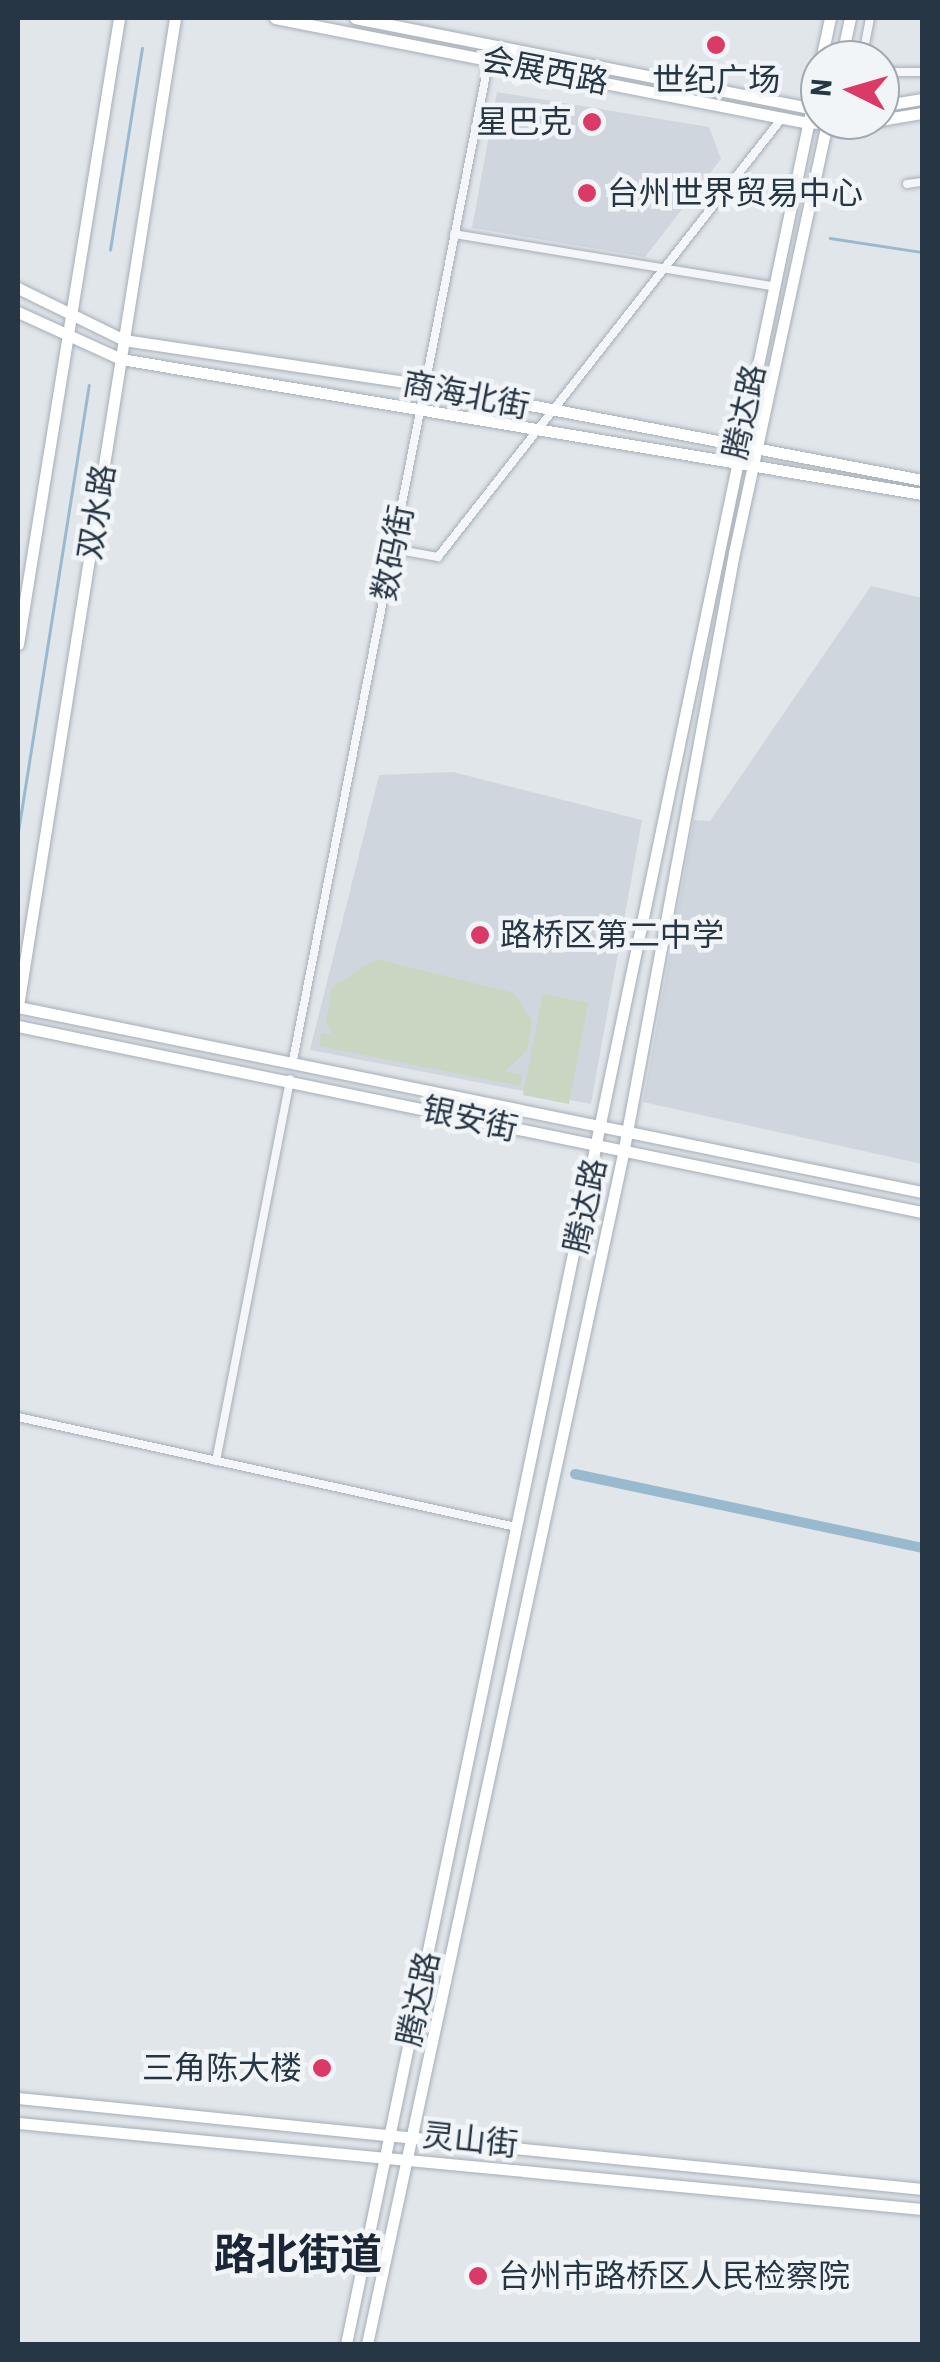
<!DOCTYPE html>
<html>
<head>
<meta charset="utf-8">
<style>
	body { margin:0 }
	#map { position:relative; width:940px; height:2362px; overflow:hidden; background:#e1e6eb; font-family:"Roboto Condensed","Noto Sans SC",sans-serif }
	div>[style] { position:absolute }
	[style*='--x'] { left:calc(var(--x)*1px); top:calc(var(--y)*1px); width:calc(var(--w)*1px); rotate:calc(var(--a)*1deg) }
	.built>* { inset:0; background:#cfd6dd }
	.green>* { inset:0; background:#c9d6c1 }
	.stream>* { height:2.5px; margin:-1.25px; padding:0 1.25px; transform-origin:1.25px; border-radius:1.25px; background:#99b9cf }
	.canal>* { height:10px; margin:-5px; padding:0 5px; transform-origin:5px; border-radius:5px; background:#99b9cf }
	.roads { filter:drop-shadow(0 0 2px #a5aeb6) drop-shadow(0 0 2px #a5aeb6) }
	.street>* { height:8px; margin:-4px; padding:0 4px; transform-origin:4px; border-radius:4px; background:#f4f6f9 }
	.secondary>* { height:11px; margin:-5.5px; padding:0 5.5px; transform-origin:5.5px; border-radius:5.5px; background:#fff }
	.dots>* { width:28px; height:28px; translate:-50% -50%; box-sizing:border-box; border:5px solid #f1f5f8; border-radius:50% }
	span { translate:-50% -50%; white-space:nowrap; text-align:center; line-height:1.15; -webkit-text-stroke:9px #f1f5f8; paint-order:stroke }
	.street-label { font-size:32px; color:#273645 }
	.poi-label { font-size:32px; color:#273645 }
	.right { translate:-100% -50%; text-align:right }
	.left { translate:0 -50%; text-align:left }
	.district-label { font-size:42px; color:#1a2635; font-weight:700 }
	.frame { position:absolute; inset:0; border:20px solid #273645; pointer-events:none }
	.north { position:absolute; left:800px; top:40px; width:100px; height:100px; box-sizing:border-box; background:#f1f5f8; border:2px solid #a0a9b0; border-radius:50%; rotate:275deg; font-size:28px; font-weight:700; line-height:40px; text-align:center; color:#273645 }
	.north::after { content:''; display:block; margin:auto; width:35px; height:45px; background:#dc3a66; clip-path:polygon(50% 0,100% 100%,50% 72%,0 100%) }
</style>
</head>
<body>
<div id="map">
	<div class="built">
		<div style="clip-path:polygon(497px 92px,709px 127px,721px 159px,645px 257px,472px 228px)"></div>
		<div style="clip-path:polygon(871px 586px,922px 598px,922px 1164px,643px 1102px,694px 820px,710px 821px)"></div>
		<div style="clip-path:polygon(453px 772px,642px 820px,591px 1104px,310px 1050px,379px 775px)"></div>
	</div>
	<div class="green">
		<div style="clip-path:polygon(376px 959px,514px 993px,532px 1021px,527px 1051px,505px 1071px,522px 1075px,521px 1086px,320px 1046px,321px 1033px,333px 1035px,326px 1023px,332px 987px)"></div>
		<div style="clip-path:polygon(543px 994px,588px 1003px,569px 1104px,523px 1095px)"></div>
	</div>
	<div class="stream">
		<div style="--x:830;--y:238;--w:93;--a:8.7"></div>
		<div style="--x:110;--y:250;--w:204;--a:-81"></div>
		<div style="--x:18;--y:832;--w:452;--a:-81"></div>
	</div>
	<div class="canal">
		<div style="--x:575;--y:1474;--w:355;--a:12"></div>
	</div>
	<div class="roads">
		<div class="street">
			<div style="--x:862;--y:60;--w:43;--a:-79.2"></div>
			<div style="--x:880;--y:72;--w:42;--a:0"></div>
			<div style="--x:907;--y:184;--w:15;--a:-8"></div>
			<div style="--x:454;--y:234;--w:322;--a:9.3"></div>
			<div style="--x:393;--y:549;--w:46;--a:10.1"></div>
			<div style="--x:438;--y:557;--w:558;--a:-51.92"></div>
			<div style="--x:293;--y:1060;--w:1020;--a:-78.92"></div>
			<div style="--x:18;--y:1417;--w:510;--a:12.46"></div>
			<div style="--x:216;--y:1461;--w:389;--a:-79"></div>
		</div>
		<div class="secondary">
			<div style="--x:275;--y:18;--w:543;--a:11.14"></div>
			<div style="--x:808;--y:123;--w:67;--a:-2.6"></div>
			<div style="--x:355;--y:18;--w:474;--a:11.2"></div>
			<div style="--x:821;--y:60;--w:43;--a:-77.9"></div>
			<div style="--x:841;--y:60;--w:43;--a:-77.9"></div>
			<div style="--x:880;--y:106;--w:43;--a:-9.5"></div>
			<div style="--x:880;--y:120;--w:43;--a:-9.5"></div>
			<div style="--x:18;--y:288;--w:118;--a:26.1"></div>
			<div style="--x:124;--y:340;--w:304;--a:8.5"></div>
			<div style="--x:425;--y:385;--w:506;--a:10.82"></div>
			<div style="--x:18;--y:312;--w:113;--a:24.5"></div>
			<div style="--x:121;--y:359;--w:812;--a:9.57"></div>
			<div style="--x:18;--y:644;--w:634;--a:-80.83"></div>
			<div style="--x:18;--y:1006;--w:1000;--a:-80.97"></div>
			<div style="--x:18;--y:1007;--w:923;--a:11.57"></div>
			<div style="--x:18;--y:1026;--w:923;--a:11.63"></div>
			<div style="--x:18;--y:2098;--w:909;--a:5.75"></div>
			<div style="--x:18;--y:2123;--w:908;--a:5.43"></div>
			<div style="--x:346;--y:2344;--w:2326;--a:-78.24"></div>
			<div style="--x:367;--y:2344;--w:1217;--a:-77.86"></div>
			<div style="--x:623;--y:1154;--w:611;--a:-79.54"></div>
			<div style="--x:734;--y:553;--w:443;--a:-77.8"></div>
		</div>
	</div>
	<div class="dots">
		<div style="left:716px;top:45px;background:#dc3a66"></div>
		<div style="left:592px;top:122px;background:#dc3a66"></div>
		<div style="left:587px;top:193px;background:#dc3a66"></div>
		<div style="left:480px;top:935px;background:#dc3a66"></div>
		<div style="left:322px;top:2068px;background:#dc3a66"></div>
		<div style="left:478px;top:2276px;background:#dc3a66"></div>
	</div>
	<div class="street-label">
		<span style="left:545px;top:71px;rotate:11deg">会展西路</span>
		<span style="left:466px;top:395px;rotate:11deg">商海北街</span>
		<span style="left:745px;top:412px;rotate:-78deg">腾达路</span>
		<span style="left:97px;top:512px;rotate:-81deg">双水路</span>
		<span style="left:393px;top:553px;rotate:-79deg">数码街</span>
		<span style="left:470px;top:1119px;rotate:13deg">银安街</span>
		<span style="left:586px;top:1206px;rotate:-78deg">腾达路</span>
		<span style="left:419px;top:1999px;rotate:-78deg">腾达路</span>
		<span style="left:470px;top:2140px;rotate:6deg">灵山街</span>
	</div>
	<div class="poi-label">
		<span style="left:716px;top:80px">世纪广场</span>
		<span class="right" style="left:572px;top:122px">星巴克</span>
		<span class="left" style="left:607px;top:193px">台州世界贸易中心</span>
		<span class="left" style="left:500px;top:935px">路桥区第二中学</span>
		<span class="right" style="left:302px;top:2068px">三角陈大楼</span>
		<span class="left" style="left:498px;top:2276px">台州市路桥区人民检察院</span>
	</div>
	<div class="district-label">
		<span style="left:298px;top:2255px">路北街道</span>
	</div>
	<div class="frame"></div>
	<div class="north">N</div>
</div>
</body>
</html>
